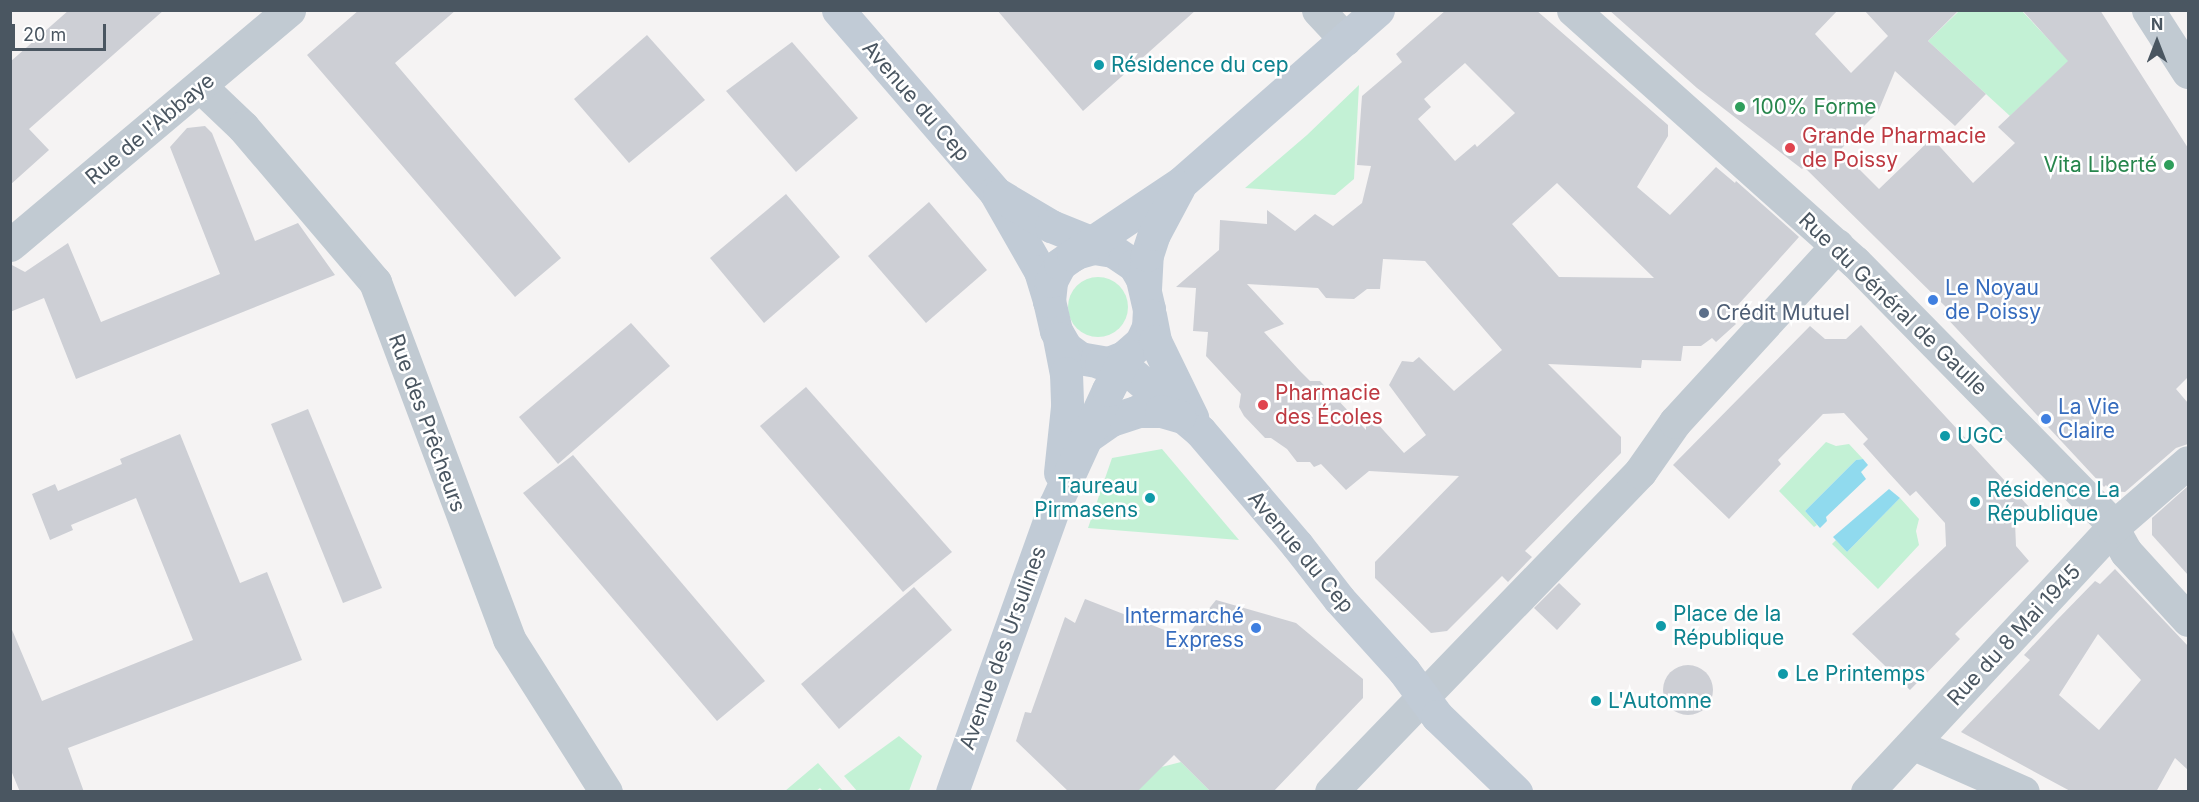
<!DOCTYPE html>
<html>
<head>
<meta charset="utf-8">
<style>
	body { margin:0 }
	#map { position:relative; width:2199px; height:802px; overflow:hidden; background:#f5f3f3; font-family:Inter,sans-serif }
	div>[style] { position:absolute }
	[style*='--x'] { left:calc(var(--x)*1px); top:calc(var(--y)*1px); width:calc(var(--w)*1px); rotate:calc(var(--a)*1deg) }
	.green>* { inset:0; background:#c3f1d5 }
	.round { border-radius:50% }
	.water>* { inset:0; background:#90daee }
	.building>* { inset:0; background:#cdcfd5 }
	.street>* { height:33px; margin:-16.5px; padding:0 16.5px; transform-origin:16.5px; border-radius:16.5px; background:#c1cad2 }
	.secondary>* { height:33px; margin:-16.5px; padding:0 16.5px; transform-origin:16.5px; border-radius:16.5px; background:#c1cbd6 }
	.dots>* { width:16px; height:16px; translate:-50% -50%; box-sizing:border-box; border:3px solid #fff; border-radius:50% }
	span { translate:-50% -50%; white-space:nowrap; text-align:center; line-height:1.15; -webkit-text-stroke:5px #fff; paint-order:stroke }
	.culture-label { font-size:21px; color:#0d838f }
	.left { translate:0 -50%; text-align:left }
	.right { translate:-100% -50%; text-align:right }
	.street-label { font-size:21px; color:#4a5661 }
	.leisure-label { font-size:21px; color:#27864d }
	.health-label { font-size:21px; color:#be3a42 }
	.shop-label { font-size:21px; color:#366cbe }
	.service-label { font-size:21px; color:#4e5e75 }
	.frame { position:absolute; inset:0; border:12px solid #4a5661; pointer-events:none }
	.north { position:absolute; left:2127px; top:12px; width:60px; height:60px; -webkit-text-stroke:4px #fff; paint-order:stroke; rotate:0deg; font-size:16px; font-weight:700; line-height:24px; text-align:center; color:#4a5661 }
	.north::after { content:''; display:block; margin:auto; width:21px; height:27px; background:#4a5661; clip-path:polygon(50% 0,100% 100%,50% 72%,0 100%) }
	.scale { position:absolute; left:12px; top:24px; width:94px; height:27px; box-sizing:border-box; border:3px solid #4a5661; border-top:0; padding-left:8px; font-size:18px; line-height:21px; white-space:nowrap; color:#4a5661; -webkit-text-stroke:4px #fff; paint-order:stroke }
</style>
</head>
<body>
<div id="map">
	<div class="green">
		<div style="clip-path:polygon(1959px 11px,2022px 11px,2069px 61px,2010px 116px,1928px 41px)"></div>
		<div style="clip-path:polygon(1359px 85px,1354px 179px,1335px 195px,1245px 188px,1307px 135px)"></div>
		<div class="round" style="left:1068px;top:277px;width:60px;height:60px"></div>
		<div style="clip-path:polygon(1826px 442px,1836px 446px,1849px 444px,1863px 459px,1856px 460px,1805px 511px,1817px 525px,1814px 527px,1779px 491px)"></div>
		<div style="clip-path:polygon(1162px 449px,1239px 540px,1088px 528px,1112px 458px)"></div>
		<div style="clip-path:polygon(1900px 498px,1919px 519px,1916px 531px,1919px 545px,1878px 589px,1832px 544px,1836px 540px,1847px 552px)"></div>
		<div style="clip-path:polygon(899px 736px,922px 756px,909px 791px,857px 791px,844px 776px)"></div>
		<div style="clip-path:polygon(1181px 762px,1211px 792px,1137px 792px,1146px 771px)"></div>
		<div style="clip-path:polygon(818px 763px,843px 791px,823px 791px,820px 788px,816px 791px,785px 791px)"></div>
	</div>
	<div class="water">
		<div style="clip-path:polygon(1863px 459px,1868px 465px,1861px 472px,1866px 479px,1826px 517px,1827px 521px,1820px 528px,1805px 511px,1856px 460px)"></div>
		<div style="clip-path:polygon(1889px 489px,1900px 498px,1847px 552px,1833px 537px)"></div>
	</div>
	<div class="building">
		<div style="clip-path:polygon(69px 10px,164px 10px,29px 129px,49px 150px,10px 185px,10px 62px)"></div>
		<div style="clip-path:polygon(359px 10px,456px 10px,395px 63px,561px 258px,515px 297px,307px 55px)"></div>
		<div style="clip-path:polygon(997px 10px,1196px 10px,1083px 111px)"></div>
		<div style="clip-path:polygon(evenodd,1446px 10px,1536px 10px,1668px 125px,1668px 136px,1637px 187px,1670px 215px,1716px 167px,1735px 183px,1736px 181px,1799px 237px,1728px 316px,1736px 324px,1716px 342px,1712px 338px,1701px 346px,1683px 346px,1681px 361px,1642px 360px,1641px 368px,1548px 364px,1621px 437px,1621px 453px,1525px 551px,1532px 557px,1508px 582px,1502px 576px,1447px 631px,1431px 633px,1375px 578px,1375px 562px,1459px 476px,1369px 471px,1346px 490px,1321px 464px,1314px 467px,1310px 462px,1297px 462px,1287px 449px,1271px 438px,1265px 438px,1244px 416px,1239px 407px,1241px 394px,1206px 356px,1208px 332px,1193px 331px,1196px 288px,1176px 287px,1219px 250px,1220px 220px,1267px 224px,1267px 210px,1295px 231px,1315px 214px,1333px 226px,1362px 203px,1371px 166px,1357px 165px,1362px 96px,1402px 62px,1396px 54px,1446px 10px,1465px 63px,1515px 113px,1477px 147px,1475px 144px,1455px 161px,1418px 119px,1431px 107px,1424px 99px,1465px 63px,1446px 10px,1557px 183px,1654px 278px,1559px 277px,1512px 224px,1557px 183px,1446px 10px,1383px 259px,1425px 261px,1502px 350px,1454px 391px,1419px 357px,1413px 362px,1402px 361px,1389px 385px,1426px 435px,1404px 453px,1366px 411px,1366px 430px,1320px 381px,1310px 381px,1300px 371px,1264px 332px,1284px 324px,1247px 284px,1318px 288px,1326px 298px,1354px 299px,1367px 289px,1380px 289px,1383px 259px)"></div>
		<div style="clip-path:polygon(1609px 10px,1838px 10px,1815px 34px,1851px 73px,1888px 36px,1864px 10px,1959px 10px,1928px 41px,1986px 94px,1955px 126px,1895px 71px,1878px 112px,1840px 150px,1879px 189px,1932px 138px,1973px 183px,2015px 143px,1998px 127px,2068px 61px,2022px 10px,2100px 10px,2188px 148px,2188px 377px,2176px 389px,2188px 403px,2188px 444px,2176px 448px,2125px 492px,2111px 491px,2106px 485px,2104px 487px,1943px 314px,1948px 309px,1804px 167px,1802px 169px,1697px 88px)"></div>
		<div style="clip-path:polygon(647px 35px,705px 100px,629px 163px,574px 99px)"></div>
		<div style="clip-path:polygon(792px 42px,858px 118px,796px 172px,726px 91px)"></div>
		<div style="clip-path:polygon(205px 126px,212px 133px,255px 241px,298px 223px,335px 275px,76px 379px,44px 298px,10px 312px,10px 264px,25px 272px,68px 243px,101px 322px,220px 274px,170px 147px,187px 128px)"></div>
		<div style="clip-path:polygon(786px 194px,840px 257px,764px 323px,710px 258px)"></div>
		<div style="clip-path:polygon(929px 202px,987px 270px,926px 323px,868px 256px)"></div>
		<div style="clip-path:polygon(631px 323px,670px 366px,558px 464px,519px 417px)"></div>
		<div style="clip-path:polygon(1861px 325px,2030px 508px,2015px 522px,2016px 546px,2029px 561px,1955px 634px,1960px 639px,1910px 690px,1852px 634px,1946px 546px,1945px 523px,1916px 491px,1910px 496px,1888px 472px,1863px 444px,1868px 439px,1844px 413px,1823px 414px,1778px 460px,1781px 464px,1729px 519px,1673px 465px,1810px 326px,1825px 339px,1846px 339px)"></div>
		<div style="clip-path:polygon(806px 387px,952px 552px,903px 592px,760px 426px)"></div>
		<div style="clip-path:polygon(308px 409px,382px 588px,343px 603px,271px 424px)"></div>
		<div style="clip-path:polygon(180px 434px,240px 583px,267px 572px,302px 660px,68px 748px,84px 792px,20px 792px,10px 768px,10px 625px,42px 701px,193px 640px,136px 498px,71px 525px,73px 530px,50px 540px,32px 494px,55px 484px,58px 491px,122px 464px,120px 459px)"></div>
		<div style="clip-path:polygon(573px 455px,765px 681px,717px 721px,523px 493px)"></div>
		<div style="clip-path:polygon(2188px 486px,2188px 575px,2152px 535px,2152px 518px)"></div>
		<div style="clip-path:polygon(evenodd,2115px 569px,2188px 646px,2188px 770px,2175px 758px,2156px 792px,2072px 792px,1961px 732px,2030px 660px,2024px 655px,2055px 622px,2095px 581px,2100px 584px,2115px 569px,2098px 634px,2141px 680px,2099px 730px,2059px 695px,2098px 634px)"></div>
		<div style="clip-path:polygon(1559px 583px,1581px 604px,1557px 630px,1534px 608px)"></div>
		<div style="clip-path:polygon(914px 587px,952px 630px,839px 729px,801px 684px)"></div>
		<div style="clip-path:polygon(1085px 599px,1185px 638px,1216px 600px,1296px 623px,1363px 679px,1363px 698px,1273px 792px,1211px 792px,1174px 755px,1137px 792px,1069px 792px,1016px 741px,1025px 712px,1031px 713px,1065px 617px,1075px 623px)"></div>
		<div class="round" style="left:1663px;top:665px;width:50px;height:50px"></div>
	</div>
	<div class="street">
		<div style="--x:1318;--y:10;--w:40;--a:47"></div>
		<div style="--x:1573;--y:10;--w:378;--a:41.8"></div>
		<div style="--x:1855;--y:262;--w:359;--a:45.5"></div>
		<div style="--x:2107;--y:518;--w:39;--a:61"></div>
		<div style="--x:2126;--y:552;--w:92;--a:47.6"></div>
		<div style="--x:2148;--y:10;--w:74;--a:57.2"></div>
		<div style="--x:201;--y:87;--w:58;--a:43.6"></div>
		<div style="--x:243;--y:127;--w:204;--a:49.6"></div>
		<div style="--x:375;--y:282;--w:381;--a:69.4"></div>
		<div style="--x:509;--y:639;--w:181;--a:57.6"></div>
		<div style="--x:10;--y:245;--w:365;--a:-40.1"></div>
		<div style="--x:1914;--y:744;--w:119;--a:23.8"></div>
		<div style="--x:1331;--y:792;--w:445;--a:-46"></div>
		<div style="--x:1640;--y:472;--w:61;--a:-55"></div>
		<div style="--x:1675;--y:422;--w:240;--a:-47.5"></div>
		<div style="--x:1867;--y:792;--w:362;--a:-47.1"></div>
		<div style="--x:2113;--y:527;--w:99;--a:-40.9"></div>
	</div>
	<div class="secondary">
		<div style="--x:838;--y:10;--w:240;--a:49.2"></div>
		<div style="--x:995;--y:192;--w:91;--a:60.3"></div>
		<div style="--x:1040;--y:271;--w:31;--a:73"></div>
		<div style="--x:999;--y:195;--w:61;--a:30.8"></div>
		<div style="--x:1051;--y:226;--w:61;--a:22"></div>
		<div style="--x:1094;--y:248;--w:19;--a:9"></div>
		<div style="--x:1113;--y:251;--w:25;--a:34"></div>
		<div style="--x:1134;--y:265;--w:16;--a:60"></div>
		<div style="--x:1142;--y:279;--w:31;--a:77"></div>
		<div style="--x:1149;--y:309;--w:18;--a:93"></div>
		<div style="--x:1148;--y:327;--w:17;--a:115"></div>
		<div style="--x:1141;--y:342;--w:23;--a:139"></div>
		<div style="--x:1124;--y:357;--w:17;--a:159"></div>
		<div style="--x:1108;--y:363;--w:28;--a:-170"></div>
		<div style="--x:1080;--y:358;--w:17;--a:-144"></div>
		<div style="--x:1066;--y:348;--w:20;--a:-120"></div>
		<div style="--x:1056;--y:331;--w:31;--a:-103"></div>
		<div style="--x:1049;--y:301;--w:20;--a:-84"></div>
		<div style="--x:1051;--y:281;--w:19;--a:-62"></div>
		<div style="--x:1060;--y:264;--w:19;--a:-35"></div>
		<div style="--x:1076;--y:253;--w:19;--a:-16"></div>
		<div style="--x:1073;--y:255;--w:131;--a:-33.8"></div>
		<div style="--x:1182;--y:182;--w:261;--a:-41.3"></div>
		<div style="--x:1145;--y:289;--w:34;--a:-87"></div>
		<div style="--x:1147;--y:255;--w:22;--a:-72"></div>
		<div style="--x:1154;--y:234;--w:53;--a:-62"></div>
		<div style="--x:1150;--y:315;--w:26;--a:79"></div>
		<div style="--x:1155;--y:341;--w:85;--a:64"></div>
		<div style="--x:1059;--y:338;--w:36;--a:79"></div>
		<div style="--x:1066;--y:373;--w:34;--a:88"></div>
		<div style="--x:1067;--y:407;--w:66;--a:96.1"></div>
		<div style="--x:1101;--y:363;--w:29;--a:16"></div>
		<div style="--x:1129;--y:371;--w:93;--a:40.2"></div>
		<div style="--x:1200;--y:431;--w:150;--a:49.6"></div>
		<div style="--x:1297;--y:545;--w:68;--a:52.1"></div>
		<div style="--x:1339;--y:599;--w:97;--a:47.9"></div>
		<div style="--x:1404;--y:671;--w:56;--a:53.7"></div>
		<div style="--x:1437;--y:716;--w:110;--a:43.9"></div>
		<div style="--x:1088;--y:436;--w:28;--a:-35"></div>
		<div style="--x:1111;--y:420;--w:28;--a:-18"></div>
		<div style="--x:1138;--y:411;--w:23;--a:0"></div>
		<div style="--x:1161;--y:411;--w:19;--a:16"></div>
		<div style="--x:952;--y:792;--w:305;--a:-70.3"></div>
		<div style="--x:1055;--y:505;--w:127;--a:-65.3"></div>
		<div style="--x:1108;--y:390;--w:40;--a:-62"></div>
	</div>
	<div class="dots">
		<div style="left:1099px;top:65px;background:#0f9aa8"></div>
		<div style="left:1740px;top:107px;background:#2e9e5b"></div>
		<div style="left:1790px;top:148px;background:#e0444e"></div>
		<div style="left:2169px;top:165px;background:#2e9e5b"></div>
		<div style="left:1933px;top:300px;background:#3f7fe0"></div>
		<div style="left:1704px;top:313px;background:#5c6f8a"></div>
		<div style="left:1263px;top:405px;background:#e0444e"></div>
		<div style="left:2046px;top:419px;background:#3f7fe0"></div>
		<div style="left:1945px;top:436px;background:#0f9aa8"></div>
		<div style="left:1150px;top:498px;background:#0f9aa8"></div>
		<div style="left:1975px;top:502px;background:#0f9aa8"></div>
		<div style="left:1661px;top:626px;background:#0f9aa8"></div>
		<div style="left:1256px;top:628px;background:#3f7fe0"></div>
		<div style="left:1783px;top:674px;background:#0f9aa8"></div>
		<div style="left:1596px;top:701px;background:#0f9aa8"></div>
	</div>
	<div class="culture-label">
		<span class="left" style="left:1111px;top:65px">Résidence du cep</span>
		<span class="left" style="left:1957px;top:436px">UGC</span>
		<span class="right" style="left:1138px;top:498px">Taureau<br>Pirmasens</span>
		<span class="left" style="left:1987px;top:502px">Résidence La<br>République</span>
		<span class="left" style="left:1673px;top:626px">Place de la<br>République</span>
		<span class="left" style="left:1795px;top:674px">Le Printemps</span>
		<span class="left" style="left:1608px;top:701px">L'Automne</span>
	</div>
	<div class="street-label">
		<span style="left:916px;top:101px;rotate:49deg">Avenue du Cep</span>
		<span style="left:150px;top:129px;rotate:-40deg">Rue de l'Abbaye</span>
		<span style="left:1893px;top:304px;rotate:44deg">Rue du Général de Gaulle</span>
		<span style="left:427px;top:423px;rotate:70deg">Rue des Prêcheurs</span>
		<span style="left:1301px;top:552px;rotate:50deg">Avenue du Cep</span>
		<span style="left:2014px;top:635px;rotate:-47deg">Rue du 8 Mai 1945</span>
		<span style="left:1003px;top:648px;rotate:-70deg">Avenue des Ursulines</span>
	</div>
	<div class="leisure-label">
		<span class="left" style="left:1752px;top:107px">100% Forme</span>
		<span class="right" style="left:2157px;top:165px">Vita Liberté</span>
	</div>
	<div class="health-label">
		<span class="left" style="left:1802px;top:148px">Grande Pharmacie<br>de Poissy</span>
		<span class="left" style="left:1275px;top:405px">Pharmacie<br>des Écoles</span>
	</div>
	<div class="shop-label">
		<span class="left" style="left:1945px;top:300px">Le Noyau<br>de Poissy</span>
		<span class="left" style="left:2058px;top:419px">La Vie<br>Claire</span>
		<span class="right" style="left:1244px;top:628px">Intermarché<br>Express</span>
	</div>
	<div class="service-label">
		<span class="left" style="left:1716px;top:313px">Crédit Mutuel</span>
	</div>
	<div class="frame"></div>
	<div class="north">N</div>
	<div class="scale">20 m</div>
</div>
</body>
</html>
